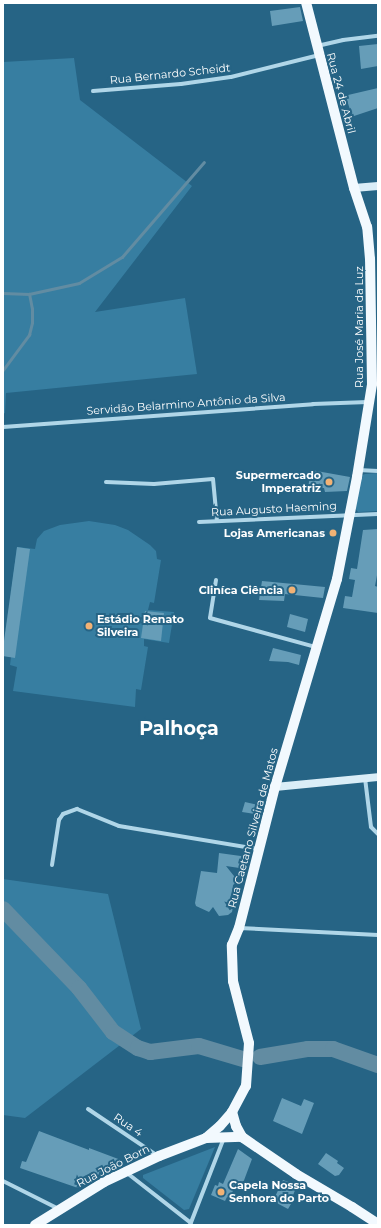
<!DOCTYPE html>
<html>
<head>
<meta charset="utf-8">
<style>
	body { margin:0 }
	#map { position:relative; width:381px; height:1228px; overflow:hidden; background:#266485; font-family:Montserrat,sans-serif }
	div>[style] { position:absolute }
	[style*='--x'] { left:calc(var(--x)*1px); top:calc(var(--y)*1px); width:calc(var(--w)*1px); rotate:calc(var(--a)*1deg) }
	.green>* { inset:0; background:#377ea1 }
	.stream>* { height:2.5px; margin:-1.25px; padding:0 1.25px; transform-origin:1.25px; border-radius:1.25px; background:#628ca2 }
	.river>* { height:16px; margin:-8px; padding:0 8px; transform-origin:8px; border-radius:8px; background:#628ca2 }
	.building>* { inset:0; background:#669db8 }
	.street>* { height:4px; margin:-2px; padding:0 2px; transform-origin:2px; border-radius:2px; background:#b0d6e8 }
	.secondary>* { height:8px; margin:-4px; padding:0 4px; transform-origin:4px; border-radius:4px; background:#daedf7 }
	.primary>* { height:10px; margin:-5px; padding:0 5px; transform-origin:5px; border-radius:5px; background:#f2f9fe }
	.dots>* { width:11px; height:11px; translate:-50% -50%; box-sizing:border-box; border:2px solid #266485; border-radius:50% }
	span { translate:-50% -50%; white-space:nowrap; text-align:center; line-height:1.15; -webkit-text-stroke:4px #266485; paint-order:stroke }
	.street-label { font-size:11px; color:#fff }
	.poi-label { font-size:11px; color:#fff; font-weight:700 }
	.right { translate:-100% -50%; text-align:right }
	.left { translate:0 -50%; text-align:left }
	.town-label { font-size:19px; color:#fff; font-weight:700 }
	.frame { position:absolute; inset:0; border:4px solid #fff; pointer-events:none }
</style>
</head>
<body>
<div id="map">
	<div class="green">
		<div style="clip-path:polygon(74px 58px,80px 100px,192px 186px,95px 312px,185px 298px,197px 374px,6px 393px,5px 413px,3px 414px,3px 62px)"></div>
		<div style="clip-path:polygon(378px 473px,378px 511px,358px 512px,355px 508px,360px 476px,365px 474px)"></div>
		<div style="clip-path:polygon(89px 521px,115px 525px,128px 530px,150px 545px,156px 551px,157px 559px,161px 560px,154px 603px,150px 602px,148px 610px,174px 612px,169px 643px,144px 639px,144px 646px,148px 647px,141px 690px,136px 689px,135px 707px,13px 691px,17px 667px,10px 665px,11px 657px,3px 656px,17px 547px,35px 549px,37px 539px,44px 531px,60px 525px)"></div>
		<div style="clip-path:polygon(3px 879px,108px 894px,141px 1029px,25px 1118px,3px 1115px)"></div>
		<div style="clip-path:polygon(215px 1147px,189px 1209px,184px 1210px,143px 1178px,143px 1175px)"></div>
	</div>
	<div class="stream">
		<div style="--x:3;--y:293;--w:26;--a:2"></div>
		<div style="--x:29;--y:294;--w:51;--a:-12.4"></div>
		<div style="--x:79;--y:283;--w:50;--a:-31.2"></div>
		<div style="--x:122;--y:257;--w:125;--a:-49.2"></div>
		<div style="--x:3;--y:370;--w:44;--a:-53.4"></div>
		<div style="--x:29;--y:335;--w:12;--a:-76"></div>
		<div style="--x:32;--y:323;--w:14;--a:-90"></div>
		<div style="--x:32;--y:309;--w:15;--a:-101"></div>
	</div>
	<div class="river">
		<div style="--x:3;--y:909;--w:110;--a:46.1"></div>
		<div style="--x:79;--y:988;--w:56;--a:52.3"></div>
		<div style="--x:113;--y:1032;--w:30;--a:33"></div>
		<div style="--x:138;--y:1048;--w:13;--a:18"></div>
		<div style="--x:150;--y:1052;--w:49;--a:-7"></div>
		<div style="--x:199;--y:1046;--w:46;--a:16.5"></div>
		<div style="--x:260;--y:1057;--w:49;--a:-9.5"></div>
		<div style="--x:308;--y:1049;--w:25;--a:0"></div>
		<div style="--x:333;--y:1049;--w:48;--a:19.6"></div>
	</div>
	<div class="building">
		<div style="clip-path:polygon(300px 7px,303px 21px,272px 26px,270px 11px)"></div>
		<div style="clip-path:polygon(378px 44px,378px 66px,361px 69px,359px 46px)"></div>
		<div style="clip-path:polygon(378px 88px,378px 108px,354px 116px,352px 116px,346px 97px,348px 95px)"></div>
		<div style="clip-path:polygon(311px 470px,350px 477px,347px 491px,325px 492px,324px 488px,308px 488px)"></div>
		<div style="clip-path:polygon(378px 529px,378px 570px,375px 586px,378px 587px,378px 613px,343px 608px,345px 596px,352px 597px,355px 580px,349px 579px,351px 568px,357px 569px,363px 530px)"></div>
		<div style="clip-path:polygon(17px 547px,30px 549px,15px 658px,3px 656px,3px 648px)"></div>
		<div style="clip-path:polygon(262px 581px,325px 587px,323px 598px,285px 594px,284px 601px,259px 600px)"></div>
		<div style="clip-path:polygon(145px 611px,164px 613px,161px 641px,141px 638px)"></div>
		<div style="clip-path:polygon(290px 614px,308px 619px,305px 632px,287px 627px)"></div>
		<div style="clip-path:polygon(273px 648px,301px 655px,299px 665px,288px 662px,269px 661px)"></div>
		<div style="clip-path:polygon(245px 802px,258px 805px,255px 814px,242px 812px)"></div>
		<div style="clip-path:polygon(219px 853px,248px 857px,246px 869px,226px 866px,238px 881px,233px 885px,231px 905px,233px 907px,232px 912px,228px 915px,219px 916px,213px 907px,209px 912px,196px 906px,195px 903px,201px 871px,217px 873px)"></div>
		<div style="clip-path:polygon(282px 1098px,301px 1106px,304px 1099px,314px 1103px,302px 1134px,273px 1121px)"></div>
		<div style="clip-path:polygon(39px 1131px,89px 1150px,89px 1148px,121px 1160px,78px 1188px,20px 1168px,22px 1161px,26px 1162px)"></div>
		<div style="clip-path:polygon(238px 1149px,252px 1159px,240px 1191px,234px 1188px,230px 1198px,227px 1197px,225px 1201px,211px 1195px,215px 1185px,218px 1186px,219px 1182px,223px 1184px)"></div>
		<div style="clip-path:polygon(326px 1153px,338px 1161px,337px 1163px,344px 1168px,339px 1175px,335px 1176px,318px 1164px)"></div>
		<div style="clip-path:polygon(283px 1180px,297px 1185px,292px 1198px,294px 1199px,288px 1209px,273px 1201px)"></div>
	</div>
	<div class="street">
		<div style="--x:317;--y:46;--w:27;--a:-13"></div>
		<div style="--x:343;--y:40;--w:35;--a:-7"></div>
		<div style="--x:93;--y:91;--w:88;--a:-4.5"></div>
		<div style="--x:181;--y:84;--w:50;--a:-8"></div>
		<div style="--x:231;--y:77;--w:91;--a:-14"></div>
		<div style="--x:3;--y:427;--w:311;--a:-4.2"></div>
		<div style="--x:313;--y:404;--w:55;--a:-2.1"></div>
		<div style="--x:358;--y:470;--w:20;--a:3"></div>
		<div style="--x:106;--y:482;--w:48;--a:2.4"></div>
		<div style="--x:154;--y:484;--w:59;--a:-4.8"></div>
		<div style="--x:213;--y:479;--w:42;--a:84.6"></div>
		<div style="--x:199;--y:522;--w:179;--a:-2.6"></div>
		<div style="--x:216;--y:580;--w:38;--a:99"></div>
		<div style="--x:210;--y:618;--w:109;--a:15.4"></div>
		<div style="--x:365;--y:778;--w:49;--a:83"></div>
		<div style="--x:371;--y:827;--w:10;--a:45"></div>
		<div style="--x:52;--y:865;--w:46;--a:-81.2"></div>
		<div style="--x:59;--y:820;--w:7;--a:-56"></div>
		<div style="--x:63;--y:814;--w:15;--a:-20"></div>
		<div style="--x:77;--y:809;--w:45;--a:22"></div>
		<div style="--x:119;--y:826;--w:141;--a:9.4"></div>
		<div style="--x:239;--y:928;--w:139;--a:2.9"></div>
		<div style="--x:88;--y:1109;--w:84;--a:33.9"></div>
		<div style="--x:127;--y:1173;--w:81;--a:38"></div>
		<div style="--x:3;--y:1181;--w:63;--a:26.6"></div>
		<div style="--x:190;--y:1225;--w:93;--a:-68.7"></div>
	</div>
	<div class="secondary">
		<div style="--x:354;--y:188;--w:24;--a:-5"></div>
		<div style="--x:275;--y:787;--w:103;--a:-5.5"></div>
	</div>
	<div class="primary">
		<div style="--x:232;--y:1112;--w:15;--a:74"></div>
		<div style="--x:236;--y:1126;--w:13;--a:61"></div>
		<div style="--x:242;--y:1137;--w:65;--a:34.4"></div>
		<div style="--x:296;--y:1174;--w:65;--a:30.5"></div>
		<div style="--x:352;--y:1207;--w:31;--a:33"></div>
		<div style="--x:206;--y:1138;--w:18;--a:-41"></div>
		<div style="--x:220;--y:1126;--w:18;--a:-49"></div>
		<div style="--x:232;--y:1112;--w:30;--a:-62"></div>
		<div style="--x:246;--y:1086;--w:43;--a:-86"></div>
		<div style="--x:249;--y:1043;--w:64;--a:-104.5"></div>
		<div style="--x:233;--y:981;--w:36;--a:-92"></div>
		<div style="--x:232;--y:945;--w:18;--a:-68"></div>
		<div style="--x:239;--y:928;--w:146;--a:-75.7"></div>
		<div style="--x:275;--y:787;--w:217;--a:-73.4"></div>
		<div style="--x:337;--y:579;--w:104;--a:-78.9"></div>
		<div style="--x:357;--y:477;--w:94;--a:-80.8"></div>
		<div style="--x:372;--y:384;--w:125;--a:-90.9"></div>
		<div style="--x:370;--y:259;--w:32;--a:-95"></div>
		<div style="--x:367;--y:227;--w:41;--a:-108.4"></div>
		<div style="--x:354;--y:188;--w:191;--a:-104.5"></div>
		<div style="--x:35;--y:1225;--w:81;--a:-31.9"></div>
		<div style="--x:104;--y:1182;--w:61;--a:-25.3"></div>
		<div style="--x:159;--y:1156;--w:50;--a:-21"></div>
		<div style="--x:206;--y:1138;--w:36;--a:-2"></div>
	</div>
	<div class="dots">
		<div style="left:329px;top:482px;background:#f1b275"></div>
		<div style="left:333px;top:533px;background:#f1b275"></div>
		<div style="left:292px;top:590px;background:#f1b275"></div>
		<div style="left:89px;top:626px;background:#f1b275"></div>
		<div style="left:221px;top:1192px;background:#f1b275"></div>
	</div>
	<div class="street-label">
		<span style="left:170px;top:74px;rotate:-6deg">Rua Bernardo Scheidt</span>
		<span style="left:341px;top:93px;rotate:75deg">Rua 24 de Abril</span>
		<span style="left:359px;top:327px;rotate:-90deg">Rua José Maria da Luz</span>
		<span style="left:186px;top:404px;rotate:-4deg">Servidão Belarmino Antônio da Silva</span>
		<span style="left:274px;top:509px;rotate:-3deg">Rua Augusto Haeming</span>
		<span style="left:253px;top:828px;rotate:-75deg">Rua Caetano Silveira de Matos</span>
		<span style="left:128px;top:1125px;rotate:34deg">Rua 4</span>
		<span style="left:113px;top:1166px;rotate:-27deg">Rua João Born</span>
	</div>
	<div class="poi-label">
		<span class="right" style="left:321px;top:482px">Supermercado<br>Imperatriz</span>
		<span class="right" style="left:325px;top:533px">Lojas Americanas</span>
		<span class="right" style="left:283px;top:590px">Cliníca Ciência</span>
		<span class="left" style="left:97px;top:626px">Estádio Renato<br>Silveira</span>
		<span class="left" style="left:229px;top:1192px">Capela Nossa<br>Senhora do Parto</span>
	</div>
	<div class="town-label">
		<span style="left:179px;top:729px">Palhoça</span>
	</div>
	<div class="frame"></div>
</div>
</body>
</html>
